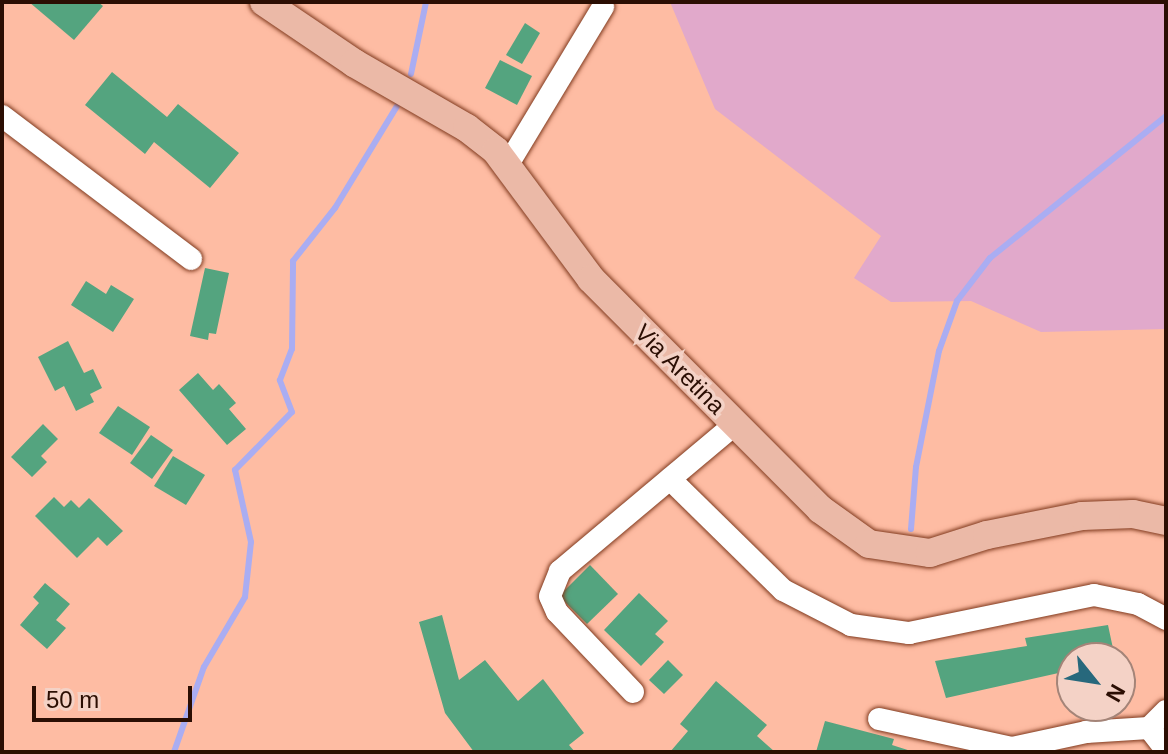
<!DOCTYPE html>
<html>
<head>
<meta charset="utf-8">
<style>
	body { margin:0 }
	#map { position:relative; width:1168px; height:754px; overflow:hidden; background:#febca3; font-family:Arial,sans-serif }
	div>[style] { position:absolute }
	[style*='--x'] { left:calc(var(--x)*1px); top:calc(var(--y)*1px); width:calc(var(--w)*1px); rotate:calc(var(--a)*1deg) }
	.green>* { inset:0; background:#e1a9cb }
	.stream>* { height:6px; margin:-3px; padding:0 3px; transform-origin:3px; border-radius:3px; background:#aaadf2 }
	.building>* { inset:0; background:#54a47f }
	.roads { filter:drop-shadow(0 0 2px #803a1e) drop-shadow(0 0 2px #803a1e) }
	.minor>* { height:22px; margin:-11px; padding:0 11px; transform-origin:11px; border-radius:11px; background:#fff }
	.major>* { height:28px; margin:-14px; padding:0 14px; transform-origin:14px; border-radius:14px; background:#ebb9a7 }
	span { translate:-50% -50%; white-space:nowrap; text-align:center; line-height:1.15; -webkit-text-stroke:7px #f4d2c6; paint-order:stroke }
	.street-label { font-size:24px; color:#2b0e03 }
	.frame { position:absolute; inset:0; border:4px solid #2b0e03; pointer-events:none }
	.north { position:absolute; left:1056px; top:642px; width:80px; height:80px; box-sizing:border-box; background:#f4d2c6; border:2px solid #a48478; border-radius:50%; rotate:120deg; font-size:22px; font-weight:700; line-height:32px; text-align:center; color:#2b0e03 }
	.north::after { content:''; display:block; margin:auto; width:28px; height:36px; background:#27687c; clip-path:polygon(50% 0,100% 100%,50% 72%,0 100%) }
	.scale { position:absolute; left:32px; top:686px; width:160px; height:36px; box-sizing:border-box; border:4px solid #2b0e03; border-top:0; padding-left:10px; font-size:24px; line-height:28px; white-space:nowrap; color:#2b0e03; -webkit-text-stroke:6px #f4d2c6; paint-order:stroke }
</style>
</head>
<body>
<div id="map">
	<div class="green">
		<div style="clip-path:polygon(670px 2px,1166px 2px,1166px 329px,1041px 332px,971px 301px,891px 302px,854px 278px,881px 236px,715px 109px)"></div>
	</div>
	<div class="stream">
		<div style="--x:411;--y:74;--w:74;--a:-78.2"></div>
		<div style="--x:911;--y:529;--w:62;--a:-85.4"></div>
		<div style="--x:916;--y:467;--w:118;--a:-78.8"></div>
		<div style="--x:939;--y:351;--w:53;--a:-70.2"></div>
		<div style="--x:957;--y:301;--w:54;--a:-52.5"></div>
		<div style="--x:990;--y:258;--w:226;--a:-38.9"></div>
		<div style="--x:174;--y:752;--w:90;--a:-70.6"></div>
		<div style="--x:204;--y:667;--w:81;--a:-59.6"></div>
		<div style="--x:245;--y:597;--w:55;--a:-83.8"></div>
		<div style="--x:251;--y:542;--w:74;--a:-102.5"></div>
		<div style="--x:235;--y:470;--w:81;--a:-45.5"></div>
		<div style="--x:292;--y:412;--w:34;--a:-111"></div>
		<div style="--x:280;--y:380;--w:33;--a:-69"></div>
		<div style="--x:292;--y:349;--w:88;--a:-89.3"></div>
		<div style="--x:293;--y:261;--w:68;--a:-51.6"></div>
		<div style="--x:335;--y:208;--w:119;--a:-58.7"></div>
	</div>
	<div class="building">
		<div style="clip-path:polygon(29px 2px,98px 2px,103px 6px,74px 40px)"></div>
		<div style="clip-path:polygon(525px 23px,540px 33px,522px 64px,506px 55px)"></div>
		<div style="clip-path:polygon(500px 60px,532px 76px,517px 105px,485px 88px)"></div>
		<div style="clip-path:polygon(112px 72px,167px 117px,178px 104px,239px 153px,210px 188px,154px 142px,145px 154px,85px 105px)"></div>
		<div style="clip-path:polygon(205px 268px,229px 273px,216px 334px,209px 333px,208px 340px,190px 336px)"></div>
		<div style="clip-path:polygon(86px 281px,106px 294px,111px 285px,134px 299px,113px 332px,71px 305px)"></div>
		<div style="clip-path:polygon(68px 341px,84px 373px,93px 369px,102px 388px,90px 394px,94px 402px,76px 411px,64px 386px,55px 391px,38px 357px)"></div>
		<div style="clip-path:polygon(198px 373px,213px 390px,219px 384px,236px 403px,229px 409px,246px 429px,227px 445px,179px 390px)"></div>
		<div style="clip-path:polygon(118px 406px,150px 427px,132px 455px,99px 433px)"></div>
		<div style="clip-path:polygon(43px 424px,58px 439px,41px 456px,47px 462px,32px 477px,11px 457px)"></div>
		<div style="clip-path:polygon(151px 435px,173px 450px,152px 479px,130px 463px)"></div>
		<div style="clip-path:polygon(173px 456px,205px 475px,186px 505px,154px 486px)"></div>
		<div style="clip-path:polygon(54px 497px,64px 507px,71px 500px,79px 508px,89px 498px,123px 531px,107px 546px,98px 537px,77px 558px,35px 516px)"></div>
		<div style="clip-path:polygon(590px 565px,618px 594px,587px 624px,559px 596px)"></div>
		<div style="clip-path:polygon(45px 583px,70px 604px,56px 620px,66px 628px,47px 649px,20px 625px,39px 603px,33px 597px)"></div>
		<div style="clip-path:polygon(639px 593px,668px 621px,655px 634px,664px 642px,641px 666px,604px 630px)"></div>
		<div style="clip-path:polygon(442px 615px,459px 680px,485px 660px,518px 701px,543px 679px,584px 733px,569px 745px,575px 752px,474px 752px,445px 713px,419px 622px)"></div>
		<div style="clip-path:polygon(1108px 625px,1115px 658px,1072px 658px,1072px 670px,946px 698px,935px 661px,1027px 646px,1025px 638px)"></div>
		<div style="clip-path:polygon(668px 660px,683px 675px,664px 694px,649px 680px)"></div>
		<div style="clip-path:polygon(716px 681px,767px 725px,757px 736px,775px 752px,670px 752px,688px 731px,680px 724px)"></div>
		<div style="clip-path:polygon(825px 721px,894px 739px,892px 745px,914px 752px,816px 752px)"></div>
	</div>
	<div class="roads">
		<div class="minor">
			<div style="--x:2;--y:116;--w:237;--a:37.1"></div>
			<div style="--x:507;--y:166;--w:186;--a:-58.9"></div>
			<div style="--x:670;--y:479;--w:158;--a:44.5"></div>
			<div style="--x:783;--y:590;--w:76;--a:27.2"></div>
			<div style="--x:851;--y:625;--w:59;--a:7.9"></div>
			<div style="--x:909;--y:633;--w:189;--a:-11.6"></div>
			<div style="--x:1094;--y:595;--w:45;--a:11.6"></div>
			<div style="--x:1138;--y:604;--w:32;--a:28"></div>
			<div style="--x:633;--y:692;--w:110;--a:-133.5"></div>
			<div style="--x:557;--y:612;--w:17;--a:-114"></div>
			<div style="--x:550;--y:596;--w:27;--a:-68"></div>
			<div style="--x:560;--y:571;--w:229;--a:-40"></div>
			<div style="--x:879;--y:719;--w:136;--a:12.3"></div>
			<div style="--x:1012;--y:748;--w:76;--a:-12.2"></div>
			<div style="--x:1086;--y:732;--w:63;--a:-3.6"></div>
			<div style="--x:1149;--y:728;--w:24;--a:-45"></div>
			<div style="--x:1149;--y:728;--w:28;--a:52"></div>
		</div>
		<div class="major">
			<div style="--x:264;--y:2;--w:109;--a:34.1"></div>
			<div style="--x:354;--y:63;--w:130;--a:29.9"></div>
			<div style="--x:467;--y:128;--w:37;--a:38"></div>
			<div style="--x:496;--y:151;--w:159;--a:53.4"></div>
			<div style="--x:591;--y:279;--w:325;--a:45.1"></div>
			<div style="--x:820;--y:509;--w:60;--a:35.5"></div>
			<div style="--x:869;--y:544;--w:62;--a:8.4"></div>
			<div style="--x:930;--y:553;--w:60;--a:-17.5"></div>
			<div style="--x:987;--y:535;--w:97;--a:-11.3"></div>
			<div style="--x:1082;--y:516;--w:51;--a:-2.2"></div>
			<div style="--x:1133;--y:514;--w:34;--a:12"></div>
		</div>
	</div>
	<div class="street-label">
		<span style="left:680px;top:369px;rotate:45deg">Via Aretina</span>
	</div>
	<div class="frame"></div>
	<div class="north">N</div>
	<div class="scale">50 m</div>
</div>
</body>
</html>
